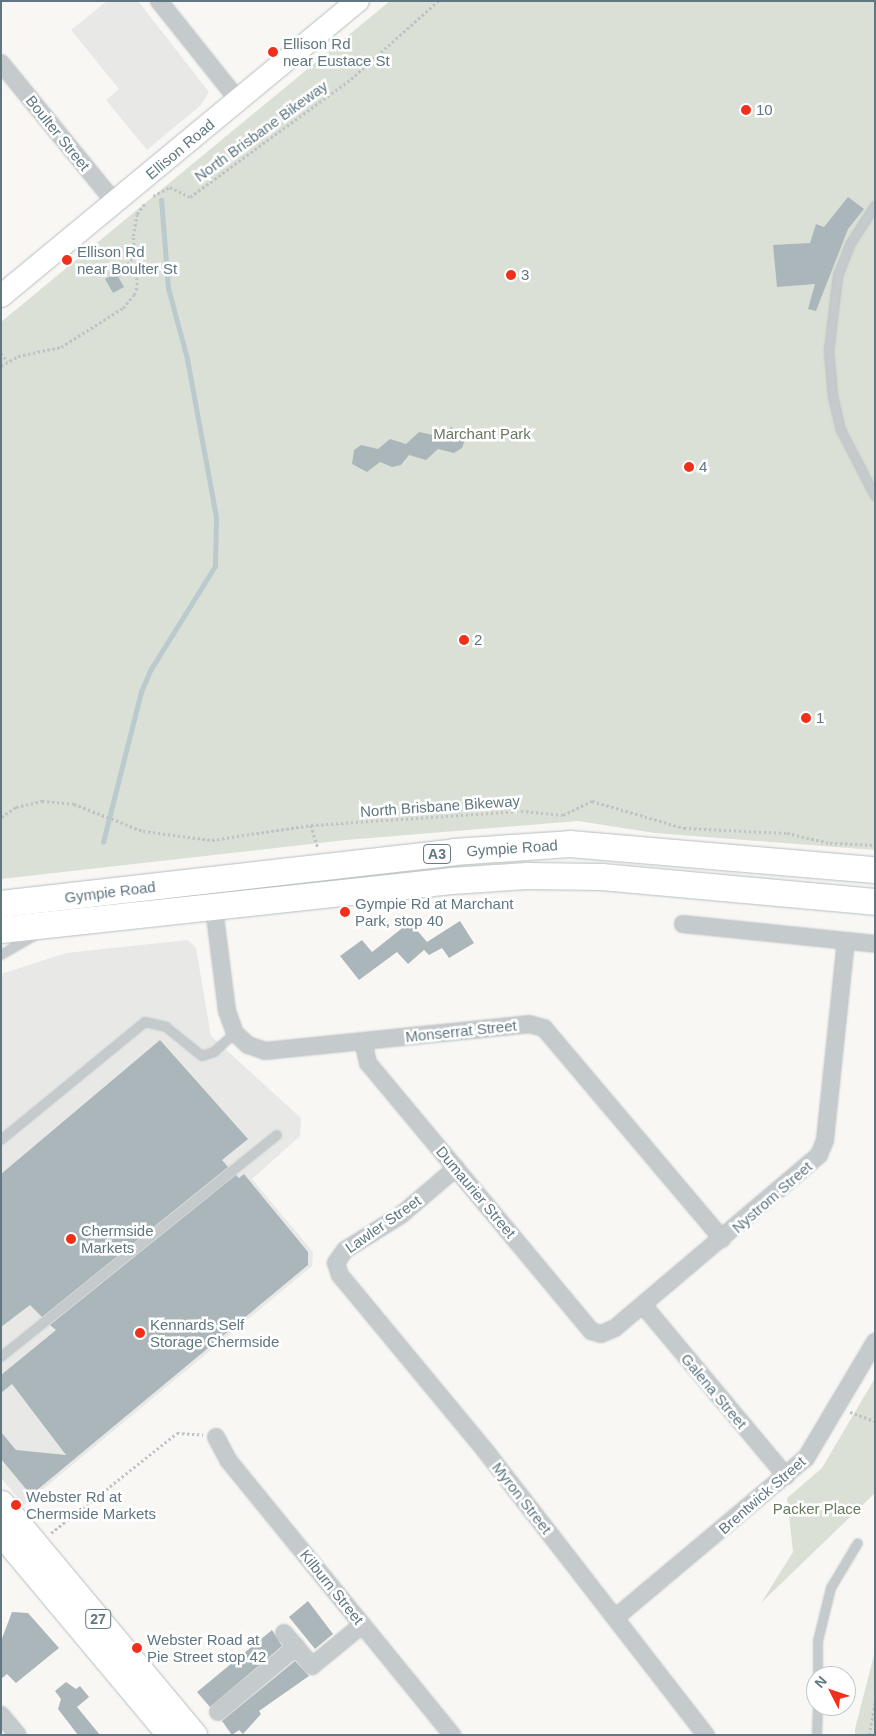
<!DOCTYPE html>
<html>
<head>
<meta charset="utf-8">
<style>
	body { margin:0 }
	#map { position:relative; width:876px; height:1736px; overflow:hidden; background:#f8f7f4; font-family:Helvetica,sans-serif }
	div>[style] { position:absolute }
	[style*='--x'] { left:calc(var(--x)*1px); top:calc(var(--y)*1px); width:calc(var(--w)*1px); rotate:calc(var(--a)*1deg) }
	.built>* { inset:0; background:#e8e9e7 }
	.green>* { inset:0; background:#dae0d5 }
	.stream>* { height:4.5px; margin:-2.25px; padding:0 2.25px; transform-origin:2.25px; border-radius:2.25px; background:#bbcacd }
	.building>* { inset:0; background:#abb6ba }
	.path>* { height:2.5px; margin-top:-1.25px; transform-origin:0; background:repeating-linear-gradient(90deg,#c0c3c5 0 2.5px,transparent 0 5px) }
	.roads { filter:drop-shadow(0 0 1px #b7bec1) drop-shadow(0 0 1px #b7bec1) }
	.service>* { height:8px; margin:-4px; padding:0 4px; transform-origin:4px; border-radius:4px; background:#c5cacd }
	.minor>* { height:16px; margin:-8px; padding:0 8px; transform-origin:8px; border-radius:8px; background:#c5cacd }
	.secondary>* { height:22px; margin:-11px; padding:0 11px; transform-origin:11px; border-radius:11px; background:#fff }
	.primary>* { height:25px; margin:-12.5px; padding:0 12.5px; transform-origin:12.5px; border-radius:12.5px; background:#fff }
	.trunk>* { height:26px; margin:-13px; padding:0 13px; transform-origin:13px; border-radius:13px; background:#fff }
	.dots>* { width:14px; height:14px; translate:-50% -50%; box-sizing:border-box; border:2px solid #fff; border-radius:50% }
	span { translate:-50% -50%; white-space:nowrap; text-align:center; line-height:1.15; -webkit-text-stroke:5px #fff; paint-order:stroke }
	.shield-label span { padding:1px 4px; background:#fff; border:1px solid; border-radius:4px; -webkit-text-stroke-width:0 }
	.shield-label { font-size:14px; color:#607782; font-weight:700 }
	.poi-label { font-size:15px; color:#607782 }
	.left { translate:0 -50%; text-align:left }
	.street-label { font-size:15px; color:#607782 }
	.park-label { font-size:15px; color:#67795f }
	.frame { position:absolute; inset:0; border:2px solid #607782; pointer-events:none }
	.north { position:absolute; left:806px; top:1666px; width:50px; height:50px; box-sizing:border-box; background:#fff; border:1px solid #bfc9cd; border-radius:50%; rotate:311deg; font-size:14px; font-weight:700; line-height:20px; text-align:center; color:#607782 }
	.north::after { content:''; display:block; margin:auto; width:18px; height:22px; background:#f0301b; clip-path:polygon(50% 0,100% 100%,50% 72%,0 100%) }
</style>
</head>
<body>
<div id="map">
	<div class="built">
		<div style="clip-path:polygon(107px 1px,138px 1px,209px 92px,201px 105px,147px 150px,106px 100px,119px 89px,71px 30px)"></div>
		<div style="clip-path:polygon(188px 940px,196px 948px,211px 1036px,301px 1118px,300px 1136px,252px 1179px,313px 1252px,312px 1266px,24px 1505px,1px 1478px,1px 974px,66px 953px)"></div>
	</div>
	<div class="green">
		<div style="clip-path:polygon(390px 1px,875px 1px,875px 850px,655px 833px,578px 821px,346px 840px,1px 879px,1px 322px)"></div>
		<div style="clip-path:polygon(875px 1378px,875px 1493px,761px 1603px,793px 1552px,787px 1498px,822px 1468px)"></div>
		<div style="clip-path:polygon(875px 1651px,875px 1735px,855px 1735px,855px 1729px)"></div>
	</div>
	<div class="stream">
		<div style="--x:103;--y:842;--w:155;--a:-75.8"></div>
		<div style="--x:141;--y:692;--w:25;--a:-67"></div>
		<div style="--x:151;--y:669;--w:121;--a:-58.1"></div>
		<div style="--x:215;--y:566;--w:49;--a:-88.8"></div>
		<div style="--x:216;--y:517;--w:161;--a:-100.4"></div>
		<div style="--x:187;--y:359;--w:73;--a:-105"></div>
		<div style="--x:168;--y:288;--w:88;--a:-94.5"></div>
	</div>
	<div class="building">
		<div style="clip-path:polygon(848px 197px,864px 209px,848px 229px,816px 311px,808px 309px,815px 284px,777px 287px,773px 245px,810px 243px,816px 224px,824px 227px)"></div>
		<div style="clip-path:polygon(116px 273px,124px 287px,113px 293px,105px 279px)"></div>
		<div style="clip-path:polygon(451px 427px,462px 432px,465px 440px,462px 448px,454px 453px,438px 449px,426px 460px,409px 455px,401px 465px,392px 467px,380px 462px,367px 472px,352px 464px,354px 450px,361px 445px,378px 449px,390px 439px,406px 444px,419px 432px,438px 436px)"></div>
		<div style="clip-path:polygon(460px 921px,474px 943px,449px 958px,442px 948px,429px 955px,424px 950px,408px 964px,397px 952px,359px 980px,340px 956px,362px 940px,372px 952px,410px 922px,427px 942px)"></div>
		<div style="clip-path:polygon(160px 1040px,248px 1139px,222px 1160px,228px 1167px,42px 1317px,30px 1305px,1px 1327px,1px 1174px)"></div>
		<div style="clip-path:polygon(244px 1174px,308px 1252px,308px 1265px,31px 1495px,1px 1459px,1px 1432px,16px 1450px,66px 1455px,12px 1384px,1px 1393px,1px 1375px,56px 1330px,50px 1325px,236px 1175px,239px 1178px)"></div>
		<div style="clip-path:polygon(308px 1601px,333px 1634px,315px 1649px,289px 1617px)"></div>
		<div style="clip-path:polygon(12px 1612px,28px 1613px,59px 1648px,16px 1683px,7px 1674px,1px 1679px,1px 1641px)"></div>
		<div style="clip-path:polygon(272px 1630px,282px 1646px,210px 1707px,197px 1692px)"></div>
		<div style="clip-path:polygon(295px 1661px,309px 1676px,259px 1711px,261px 1714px,243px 1734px,239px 1730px,232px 1735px,222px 1721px)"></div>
		<div style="clip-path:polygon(66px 1682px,76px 1689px,80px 1686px,89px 1697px,77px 1707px,100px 1735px,78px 1735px,58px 1709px,61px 1699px,55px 1691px)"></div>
	</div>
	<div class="path">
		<div style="--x:153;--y:196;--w:19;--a:-28"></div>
		<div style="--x:170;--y:187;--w:22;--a:27"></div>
		<div style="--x:190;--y:197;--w:200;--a:-36.2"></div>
		<div style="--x:351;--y:79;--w:117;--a:-41.9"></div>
		<div style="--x:118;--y:276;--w:26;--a:-51"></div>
		<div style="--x:1;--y:353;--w:11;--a:52"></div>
		<div style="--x:1;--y:366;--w:20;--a:-30"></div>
		<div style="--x:18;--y:356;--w:44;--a:-11.8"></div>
		<div style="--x:61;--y:347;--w:73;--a:-32.2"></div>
		<div style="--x:123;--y:308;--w:17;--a:-50"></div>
		<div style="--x:134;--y:295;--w:10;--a:-73"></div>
		<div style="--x:137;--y:285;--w:49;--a:-94.7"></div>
		<div style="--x:133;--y:236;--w:22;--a:-80"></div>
		<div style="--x:137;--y:214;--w:14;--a:-54"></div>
		<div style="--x:1;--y:817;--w:18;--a:-34"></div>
		<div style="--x:16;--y:807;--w:27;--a:-13"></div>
		<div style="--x:42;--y:801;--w:32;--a:5"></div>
		<div style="--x:74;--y:804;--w:74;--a:21.4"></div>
		<div style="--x:143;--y:831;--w:70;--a:7.4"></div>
		<div style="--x:212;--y:840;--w:100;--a:-8.6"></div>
		<div style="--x:311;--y:825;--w:210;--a:-3.8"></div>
		<div style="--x:521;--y:811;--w:42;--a:5.4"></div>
		<div style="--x:563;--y:815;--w:32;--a:-26"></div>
		<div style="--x:592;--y:801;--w:96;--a:16.4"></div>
		<div style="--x:684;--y:828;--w:103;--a:2.8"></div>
		<div style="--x:787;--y:833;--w:44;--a:13.1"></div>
		<div style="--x:830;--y:843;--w:45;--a:2.5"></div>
		<div style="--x:311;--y:825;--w:24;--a:73"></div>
		<div style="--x:850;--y:1412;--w:27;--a:20"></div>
		<div style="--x:51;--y:1533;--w:161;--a:-38.4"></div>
		<div style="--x:177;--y:1433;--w:26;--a:4"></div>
		<div style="--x:869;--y:1735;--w:35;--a:-80"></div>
	</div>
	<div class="roads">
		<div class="service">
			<div style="--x:875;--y:206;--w:46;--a:122.7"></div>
			<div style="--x:850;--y:245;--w:33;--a:111"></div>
			<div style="--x:838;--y:276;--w:76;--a:96.8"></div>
			<div style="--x:829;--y:351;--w:45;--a:84.9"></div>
			<div style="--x:833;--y:396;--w:35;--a:77"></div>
			<div style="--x:841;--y:430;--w:74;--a:62.7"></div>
			<div style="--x:1;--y:955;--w:38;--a:-30"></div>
			<div style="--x:1;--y:1140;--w:186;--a:-39.3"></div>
			<div style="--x:145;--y:1022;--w:22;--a:13"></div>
			<div style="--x:166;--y:1027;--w:46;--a:38.9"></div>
			<div style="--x:202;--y:1056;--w:13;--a:-18"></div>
			<div style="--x:214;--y:1052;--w:28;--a:-42"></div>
			<div style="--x:1;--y:1357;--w:354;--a:-38.8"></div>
			<div style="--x:818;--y:1676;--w:35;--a:-90"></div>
			<div style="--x:818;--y:1641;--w:55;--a:-76.2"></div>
			<div style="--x:831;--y:1588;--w:52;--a:-59"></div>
			<div style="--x:817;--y:1735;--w:29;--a:-88"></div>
		</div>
		<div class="minor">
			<div style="--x:159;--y:1;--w:127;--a:51.4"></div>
			<div style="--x:1;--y:63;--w:181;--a:50.8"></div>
			<div style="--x:214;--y:908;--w:104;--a:82.8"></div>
			<div style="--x:227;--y:1011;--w:23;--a:70"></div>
			<div style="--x:235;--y:1033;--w:18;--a:43"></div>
			<div style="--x:248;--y:1045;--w:18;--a:19"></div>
			<div style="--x:265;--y:1051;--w:265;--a:-5.8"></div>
			<div style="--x:529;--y:1024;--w:16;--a:15"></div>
			<div style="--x:544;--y:1028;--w:276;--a:49.8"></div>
			<div style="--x:683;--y:924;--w:193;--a:5.9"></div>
			<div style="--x:363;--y:1041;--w:23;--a:77"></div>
			<div style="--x:368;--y:1063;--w:349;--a:50.2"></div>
			<div style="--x:591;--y:1331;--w:10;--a:17"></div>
			<div style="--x:601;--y:1334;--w:15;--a:-23"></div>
			<div style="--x:615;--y:1328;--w:267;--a:-40.3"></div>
			<div style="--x:819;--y:1155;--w:16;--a:-68"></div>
			<div style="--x:825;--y:1140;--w:200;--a:-84"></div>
			<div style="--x:456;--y:1168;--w:72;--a:139.5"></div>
			<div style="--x:401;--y:1215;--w:66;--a:148"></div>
			<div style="--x:345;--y:1250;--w:16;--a:125"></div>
			<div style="--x:336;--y:1263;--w:13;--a:72"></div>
			<div style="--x:340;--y:1275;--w:231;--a:50.4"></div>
			<div style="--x:487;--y:1453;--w:357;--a:52.2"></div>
			<div style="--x:643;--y:1305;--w:223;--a:50.1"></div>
			<div style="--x:216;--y:1437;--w:26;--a:62"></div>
			<div style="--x:228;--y:1460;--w:355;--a:50.8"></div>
			<div style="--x:615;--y:1618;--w:249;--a:-40"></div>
			<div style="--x:806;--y:1458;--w:135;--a:-59.3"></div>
			<div style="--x:284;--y:1633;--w:18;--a:49"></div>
			<div style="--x:218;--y:1712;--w:102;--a:-39.8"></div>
			<div style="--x:296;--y:1647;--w:25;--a:50"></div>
			<div style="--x:312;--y:1666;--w:65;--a:-39.4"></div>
			<div style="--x:1;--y:1715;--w:26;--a:50"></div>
		</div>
		<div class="secondary">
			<div style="--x:1;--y:296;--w:463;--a:-39.6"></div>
		</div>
		<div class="primary">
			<div style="--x:1;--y:1503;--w:302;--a:50.2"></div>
			<div style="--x:1;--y:1533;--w:263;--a:50.1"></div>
		</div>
		<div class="trunk">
			<div style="--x:1;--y:904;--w:456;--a:-6.5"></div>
			<div style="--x:454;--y:852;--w:116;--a:-3.9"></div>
			<div style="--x:570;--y:844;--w:306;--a:4.9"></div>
			<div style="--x:1;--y:930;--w:453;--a:-6.2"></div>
			<div style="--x:451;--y:881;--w:76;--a:-3.8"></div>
			<div style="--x:527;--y:876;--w:75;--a:0.8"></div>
			<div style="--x:602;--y:877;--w:274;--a:5.2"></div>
		</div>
	</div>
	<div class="dots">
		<div style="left:273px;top:52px;background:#f0301b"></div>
		<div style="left:746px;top:110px;background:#f0301b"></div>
		<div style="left:67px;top:260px;background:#f0301b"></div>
		<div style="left:511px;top:275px;background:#f0301b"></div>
		<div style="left:689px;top:467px;background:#f0301b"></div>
		<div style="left:464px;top:640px;background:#f0301b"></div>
		<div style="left:806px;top:718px;background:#f0301b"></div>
		<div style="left:345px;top:912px;background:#f0301b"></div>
		<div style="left:71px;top:1239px;background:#f0301b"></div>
		<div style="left:140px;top:1333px;background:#f0301b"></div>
		<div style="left:16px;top:1505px;background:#f0301b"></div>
		<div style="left:137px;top:1648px;background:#f0301b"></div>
	</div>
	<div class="shield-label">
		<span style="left:437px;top:854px">A3</span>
		<span style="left:98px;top:1619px">27</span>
	</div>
	<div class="poi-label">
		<span class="left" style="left:283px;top:52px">Ellison Rd<br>near Eustace St</span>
		<span class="left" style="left:756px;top:110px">10</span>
		<span class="left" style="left:77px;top:260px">Ellison Rd<br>near Boulter St</span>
		<span class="left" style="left:521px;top:275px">3</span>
		<span class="left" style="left:699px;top:467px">4</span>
		<span class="left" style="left:474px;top:640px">2</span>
		<span class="left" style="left:816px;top:718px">1</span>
		<span class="left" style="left:355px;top:912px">Gympie Rd at Marchant<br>Park, stop 40</span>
		<span class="left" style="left:81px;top:1239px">Chermside<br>Markets</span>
		<span class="left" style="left:150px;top:1333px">Kennards Self<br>Storage Chermside</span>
		<span class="left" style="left:26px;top:1505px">Webster Rd at<br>Chermside Markets</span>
		<span class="left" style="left:147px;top:1648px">Webster Road at<br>Pie Street stop 42</span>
	</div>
	<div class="street-label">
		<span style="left:261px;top:131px;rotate:-36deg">North Brisbane Bikeway</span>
		<span style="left:58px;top:133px;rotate:51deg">Boulter Street</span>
		<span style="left:180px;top:149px;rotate:-40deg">Ellison Road</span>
		<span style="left:440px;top:806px;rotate:-4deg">North Brisbane Bikeway</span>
		<span style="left:512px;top:848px;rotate:-4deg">Gympie Road</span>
		<span style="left:110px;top:892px;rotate:-7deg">Gympie Road</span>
		<span style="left:461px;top:1031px;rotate:-6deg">Monserrat Street</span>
		<span style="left:476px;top:1192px;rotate:50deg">Dumaurier Street</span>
		<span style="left:772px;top:1197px;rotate:-41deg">Nystrom Street</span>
		<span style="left:383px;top:1224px;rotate:-35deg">Lawler Street</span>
		<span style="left:714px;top:1391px;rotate:50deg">Galena Street</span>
		<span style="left:762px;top:1495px;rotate:-41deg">Brentwick Street</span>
		<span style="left:522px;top:1498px;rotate:52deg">Myron Street</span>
		<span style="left:332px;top:1587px;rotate:51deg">Kilburn Street</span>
	</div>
	<div class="park-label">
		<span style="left:482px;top:434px">Marchant Park</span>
		<span style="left:817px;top:1509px">Packer Place</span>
	</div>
	<div class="frame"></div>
	<div class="north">N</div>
</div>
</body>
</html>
